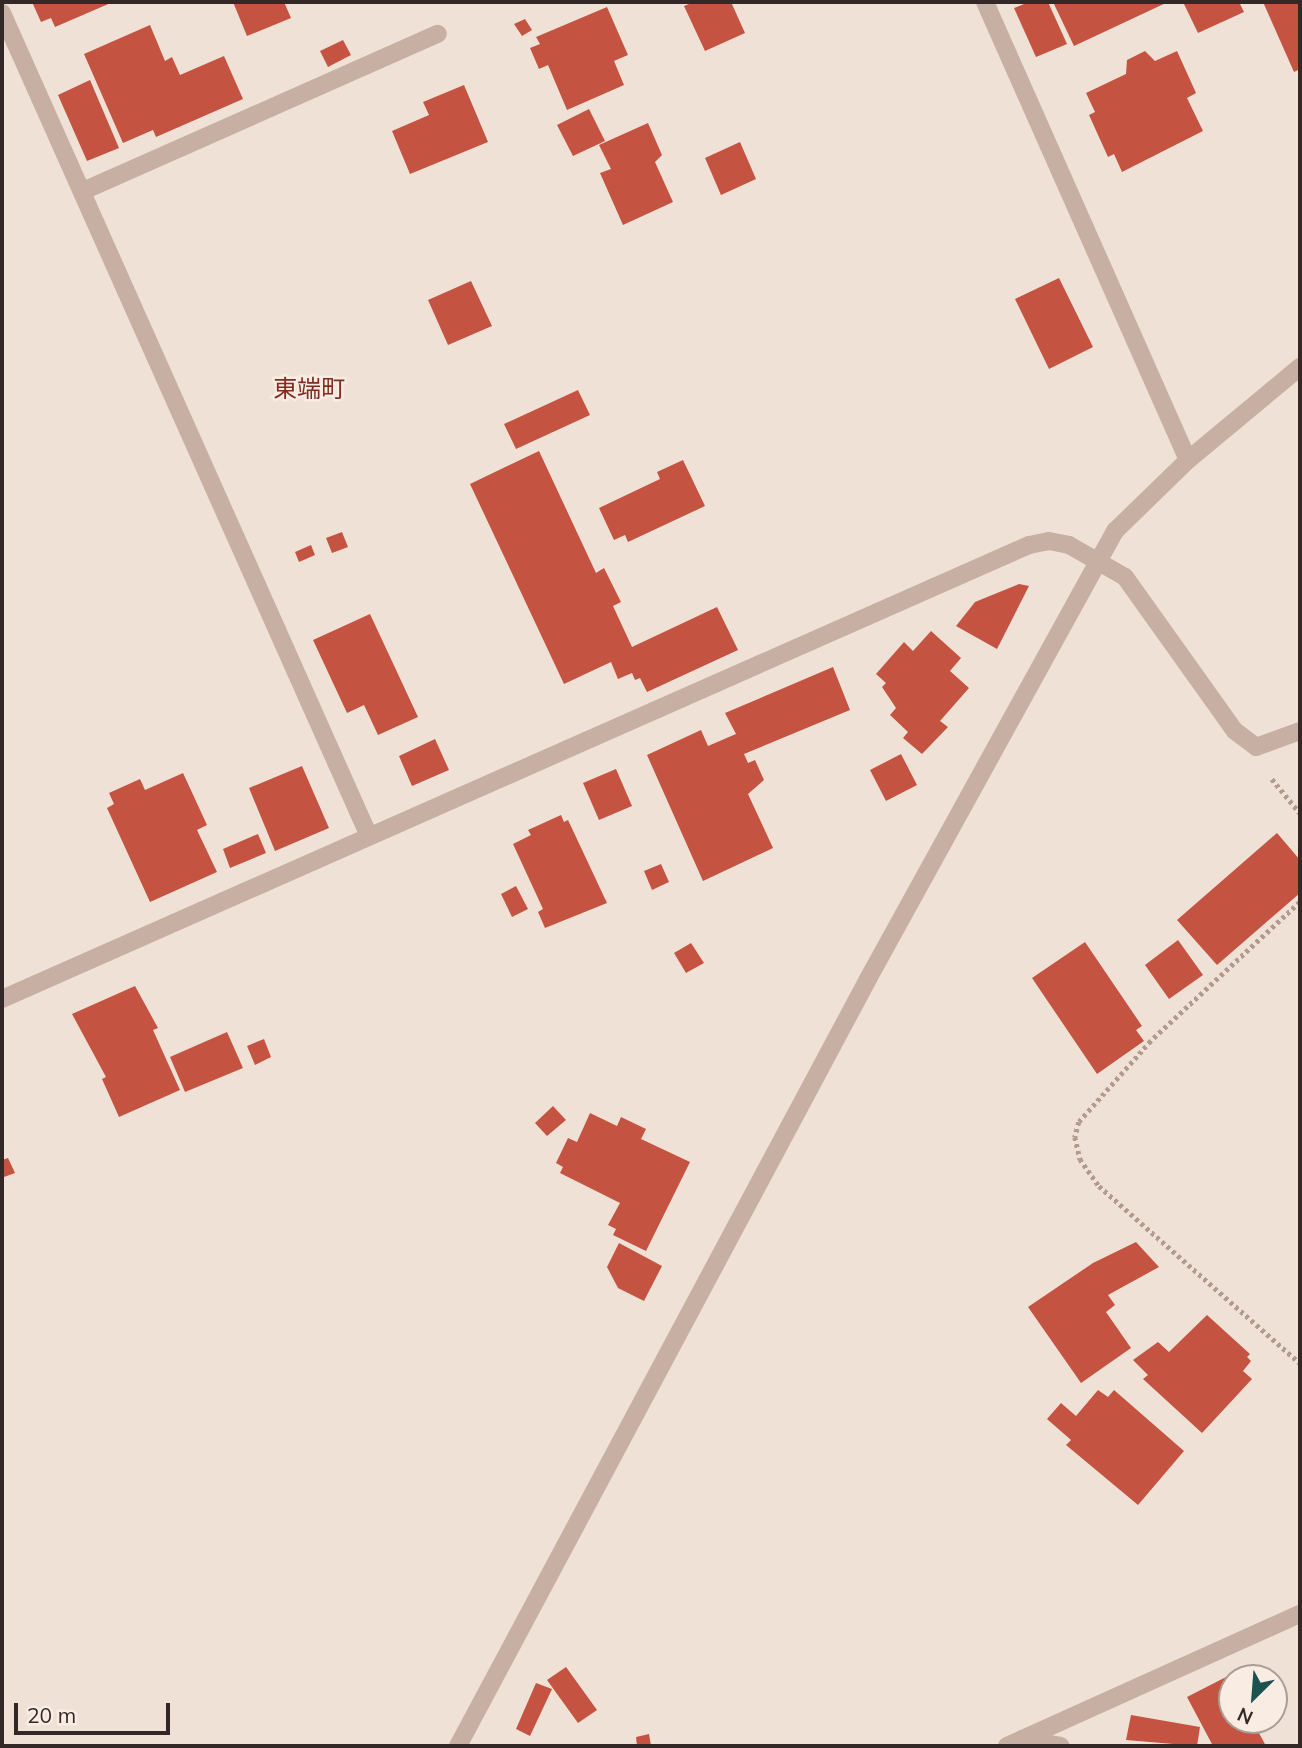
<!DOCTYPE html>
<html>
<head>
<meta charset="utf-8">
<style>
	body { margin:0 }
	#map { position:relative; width:1302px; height:1748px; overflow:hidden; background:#f0e1d7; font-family:Mulish,"Noto Sans JP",sans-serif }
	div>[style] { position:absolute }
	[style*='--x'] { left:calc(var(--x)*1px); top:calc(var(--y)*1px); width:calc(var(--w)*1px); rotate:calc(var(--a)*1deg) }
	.building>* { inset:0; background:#c45341 }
	.path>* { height:4.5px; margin-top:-2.25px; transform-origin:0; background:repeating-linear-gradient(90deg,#b39a8e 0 3.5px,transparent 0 7px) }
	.minor>* { height:18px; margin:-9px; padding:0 9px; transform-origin:9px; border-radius:9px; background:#c7b0a3 }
	.tertiary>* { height:18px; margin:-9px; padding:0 9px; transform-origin:9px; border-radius:9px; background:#c7b0a3 }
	span { translate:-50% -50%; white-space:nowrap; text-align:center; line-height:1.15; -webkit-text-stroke:5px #f8ece3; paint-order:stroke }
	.quarter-label { font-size:24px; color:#802c20 }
	.frame { position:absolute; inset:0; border:4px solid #332825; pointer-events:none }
	.north { position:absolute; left:1218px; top:1664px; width:70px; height:70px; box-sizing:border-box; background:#f8ece3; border:2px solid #a99e97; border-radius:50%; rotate:205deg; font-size:19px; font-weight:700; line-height:28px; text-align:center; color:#332825 }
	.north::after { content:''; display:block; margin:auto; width:24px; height:32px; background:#1c5350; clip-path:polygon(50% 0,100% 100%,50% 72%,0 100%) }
	.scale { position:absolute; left:14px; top:1703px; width:156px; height:32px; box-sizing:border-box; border:4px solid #332825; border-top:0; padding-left:9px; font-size:21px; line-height:24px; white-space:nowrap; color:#332825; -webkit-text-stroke:5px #f8ece3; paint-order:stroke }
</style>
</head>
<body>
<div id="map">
	<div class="building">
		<div style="clip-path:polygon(32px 2px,113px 2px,55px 27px,51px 18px,41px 22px)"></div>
		<div style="clip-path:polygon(233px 2px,284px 2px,291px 18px,247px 36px)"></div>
		<div style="clip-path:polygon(694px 2px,731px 2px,745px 33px,705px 51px,684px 6px)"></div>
		<div style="clip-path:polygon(1029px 2px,1048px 2px,1067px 44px,1036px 57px,1014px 8px)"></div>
		<div style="clip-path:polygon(1053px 2px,1168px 2px,1074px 46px)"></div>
		<div style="clip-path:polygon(1183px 2px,1239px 2px,1244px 12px,1198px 33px)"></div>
		<div style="clip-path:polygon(1263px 2px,1300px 2px,1300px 69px,1294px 72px)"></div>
		<div style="clip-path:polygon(607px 7px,628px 55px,614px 61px,624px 85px,567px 110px,548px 65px,539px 69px,530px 48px,540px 44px,536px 37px)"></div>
		<div style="clip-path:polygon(525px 19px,532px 30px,522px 36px,514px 24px)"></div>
		<div style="clip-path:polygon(150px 25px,165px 61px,172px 57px,180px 75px,224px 56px,243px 99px,156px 137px,153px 130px,123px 143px,84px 54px)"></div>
		<div style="clip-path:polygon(343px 40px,351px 55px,328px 67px,320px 51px)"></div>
		<div style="clip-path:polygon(1145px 51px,1155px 61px,1177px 51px,1196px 93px,1187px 98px,1203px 131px,1122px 172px,1114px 154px,1108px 157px,1089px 115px,1095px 112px,1086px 93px,1126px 74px,1127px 60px)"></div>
		<div style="clip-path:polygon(90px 80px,119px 148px,87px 161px,58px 95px)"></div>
		<div style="clip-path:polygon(464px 85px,488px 142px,410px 174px,392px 131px,429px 115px,423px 102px)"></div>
		<div style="clip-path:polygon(589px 109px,605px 141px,573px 156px,557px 125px)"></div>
		<div style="clip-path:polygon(648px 123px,662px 155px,655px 162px,673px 202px,623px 225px,600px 173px,611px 169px,599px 145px)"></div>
		<div style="clip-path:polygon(740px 142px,756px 179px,721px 195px,705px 158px)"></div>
		<div style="clip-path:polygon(1059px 278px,1093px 347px,1049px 369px,1015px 299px)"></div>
		<div style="clip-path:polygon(471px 281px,492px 326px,448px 345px,428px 300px)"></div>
		<div style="clip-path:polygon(578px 390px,590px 415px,516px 449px,504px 424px)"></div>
		<div style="clip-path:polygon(539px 451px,596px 573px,604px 568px,621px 602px,613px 606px,632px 647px,717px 607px,738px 650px,647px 692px,640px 678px,635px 680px,632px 673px,618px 679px,611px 662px,564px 684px,470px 484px)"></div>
		<div style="clip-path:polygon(683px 460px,705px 506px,628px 542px,625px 535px,614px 540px,599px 508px,660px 479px,657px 472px)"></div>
		<div style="clip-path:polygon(342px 532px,348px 547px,332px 553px,326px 538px)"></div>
		<div style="clip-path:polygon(311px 545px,315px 555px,299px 562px,295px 552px)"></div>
		<div style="clip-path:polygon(1019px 584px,1029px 586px,997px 649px,956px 626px,975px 602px)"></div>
		<div style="clip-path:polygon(370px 614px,418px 717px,378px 735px,364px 705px,347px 713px,313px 640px)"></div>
		<div style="clip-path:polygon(931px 631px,961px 658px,950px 671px,969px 688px,940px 721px,948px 727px,922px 754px,903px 738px,908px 732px,890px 715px,896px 708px,882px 687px,886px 683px,876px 674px,904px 642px,913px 651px)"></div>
		<div style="clip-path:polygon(833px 667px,850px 710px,744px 754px,748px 763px,755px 760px,764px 780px,748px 794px,773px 848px,703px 881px,647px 755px,701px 730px,708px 746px,736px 734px,725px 713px)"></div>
		<div style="clip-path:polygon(435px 739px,449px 770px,412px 786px,399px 756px)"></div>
		<div style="clip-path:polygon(901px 754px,917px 785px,886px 801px,870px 770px)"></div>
		<div style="clip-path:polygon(302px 766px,329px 828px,275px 851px,249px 788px)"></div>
		<div style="clip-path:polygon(616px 769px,632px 806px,599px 820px,583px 783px)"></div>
		<div style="clip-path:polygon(183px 773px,207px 825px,197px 830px,217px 872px,150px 902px,107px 808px,114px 804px,109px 793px,140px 779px,145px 790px)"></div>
		<div style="clip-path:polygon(561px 815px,564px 822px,568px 820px,607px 903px,545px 928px,538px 912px,543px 909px,513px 844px,531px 835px,528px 830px)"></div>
		<div style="clip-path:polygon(1277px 833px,1300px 860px,1300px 893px,1217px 965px,1177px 920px)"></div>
		<div style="clip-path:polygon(258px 834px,266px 853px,230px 868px,223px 849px)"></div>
		<div style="clip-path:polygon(661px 864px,669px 882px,652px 890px,644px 871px)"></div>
		<div style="clip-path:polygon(516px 886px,528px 909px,512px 917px,501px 894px)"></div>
		<div style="clip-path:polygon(1178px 940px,1203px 975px,1169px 999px,1145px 965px)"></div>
		<div style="clip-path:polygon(1085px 942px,1142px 1026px,1136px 1030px,1144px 1041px,1097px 1074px,1032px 978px)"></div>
		<div style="clip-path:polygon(691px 943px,704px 963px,686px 973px,674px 953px)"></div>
		<div style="clip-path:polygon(135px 986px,158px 1028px,153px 1030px,180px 1090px,119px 1117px,102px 1079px,106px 1077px,72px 1014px)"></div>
		<div style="clip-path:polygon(227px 1032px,243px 1068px,185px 1092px,170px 1057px)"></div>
		<div style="clip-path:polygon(264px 1039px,271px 1057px,255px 1065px,247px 1046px)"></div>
		<div style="clip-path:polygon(553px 1106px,566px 1120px,547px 1136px,535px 1123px)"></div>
		<div style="clip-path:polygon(590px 1113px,617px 1126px,621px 1117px,646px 1129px,641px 1139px,690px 1162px,646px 1251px,613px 1235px,616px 1229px,608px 1225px,620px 1203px,560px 1173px,563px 1167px,556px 1163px,568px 1138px,577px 1142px)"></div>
		<div style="clip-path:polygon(8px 1158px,15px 1173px,4px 1177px,2px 1160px)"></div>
		<div style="clip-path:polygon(1136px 1242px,1159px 1267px,1108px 1295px,1115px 1305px,1106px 1312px,1131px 1348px,1081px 1383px,1028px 1307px,1093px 1263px)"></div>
		<div style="clip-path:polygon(619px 1243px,662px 1266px,644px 1301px,618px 1288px,607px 1267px)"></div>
		<div style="clip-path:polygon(1207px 1315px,1250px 1354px,1247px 1357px,1251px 1361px,1243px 1371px,1252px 1379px,1202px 1433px,1143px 1379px,1148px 1375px,1133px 1360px,1158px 1342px,1169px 1352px)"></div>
		<div style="clip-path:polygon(1098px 1390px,1108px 1397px,1114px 1390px,1184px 1451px,1138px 1505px,1066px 1445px,1071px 1440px,1047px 1419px,1061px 1403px,1076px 1416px)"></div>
		<div style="clip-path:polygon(566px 1667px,597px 1710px,578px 1723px,547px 1680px)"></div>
		<div style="clip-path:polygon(1228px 1676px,1232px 1720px,1252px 1720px,1266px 1746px,1213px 1746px,1187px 1697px)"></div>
		<div style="clip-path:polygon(536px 1683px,552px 1689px,530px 1736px,516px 1729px)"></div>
		<div style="clip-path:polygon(1131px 1715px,1200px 1727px,1197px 1746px,1126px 1740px)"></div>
		<div style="clip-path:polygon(649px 1734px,651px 1746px,637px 1746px,636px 1737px)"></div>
	</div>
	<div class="path">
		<div style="--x:1272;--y:779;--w:44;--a:50.5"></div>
		<div style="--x:1300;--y:902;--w:204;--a:137"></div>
		<div style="--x:1151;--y:1041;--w:108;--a:131.6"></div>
		<div style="--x:1079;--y:1122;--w:16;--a:105"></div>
		<div style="--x:1075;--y:1137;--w:23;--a:77"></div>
		<div style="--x:1080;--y:1159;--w:33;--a:55"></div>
		<div style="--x:1099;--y:1186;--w:268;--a:41.4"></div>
	</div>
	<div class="minor">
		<div style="--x:985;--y:2;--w:501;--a:66.1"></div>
		<div style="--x:2;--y:13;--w:901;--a:65.97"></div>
		<div style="--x:83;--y:191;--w:388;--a:-23.9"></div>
		<div style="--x:2;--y:999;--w:1123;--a:-23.85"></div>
		<div style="--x:1029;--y:545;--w:20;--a:-11"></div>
		<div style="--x:1049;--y:541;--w:20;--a:11"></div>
		<div style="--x:1069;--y:545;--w:64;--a:29.7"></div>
		<div style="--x:1125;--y:577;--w:189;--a:54.5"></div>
		<div style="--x:1235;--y:731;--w:26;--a:37"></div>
		<div style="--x:1256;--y:747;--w:47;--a:-20"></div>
		<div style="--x:1022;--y:1739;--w:39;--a:10"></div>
		<div style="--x:458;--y:1746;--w:870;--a:-61.87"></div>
		<div style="--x:868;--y:979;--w:512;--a:-61.13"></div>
		<div style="--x:1115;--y:531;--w:102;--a:-44.2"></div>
		<div style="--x:1188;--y:460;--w:146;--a:-39.7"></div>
	</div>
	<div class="tertiary">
		<div style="--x:1007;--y:1746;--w:321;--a:-24.3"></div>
	</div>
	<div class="quarter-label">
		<span style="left:309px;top:389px">東端町</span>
	</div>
	<div class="frame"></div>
	<div class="north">N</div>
	<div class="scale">20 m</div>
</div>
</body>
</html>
